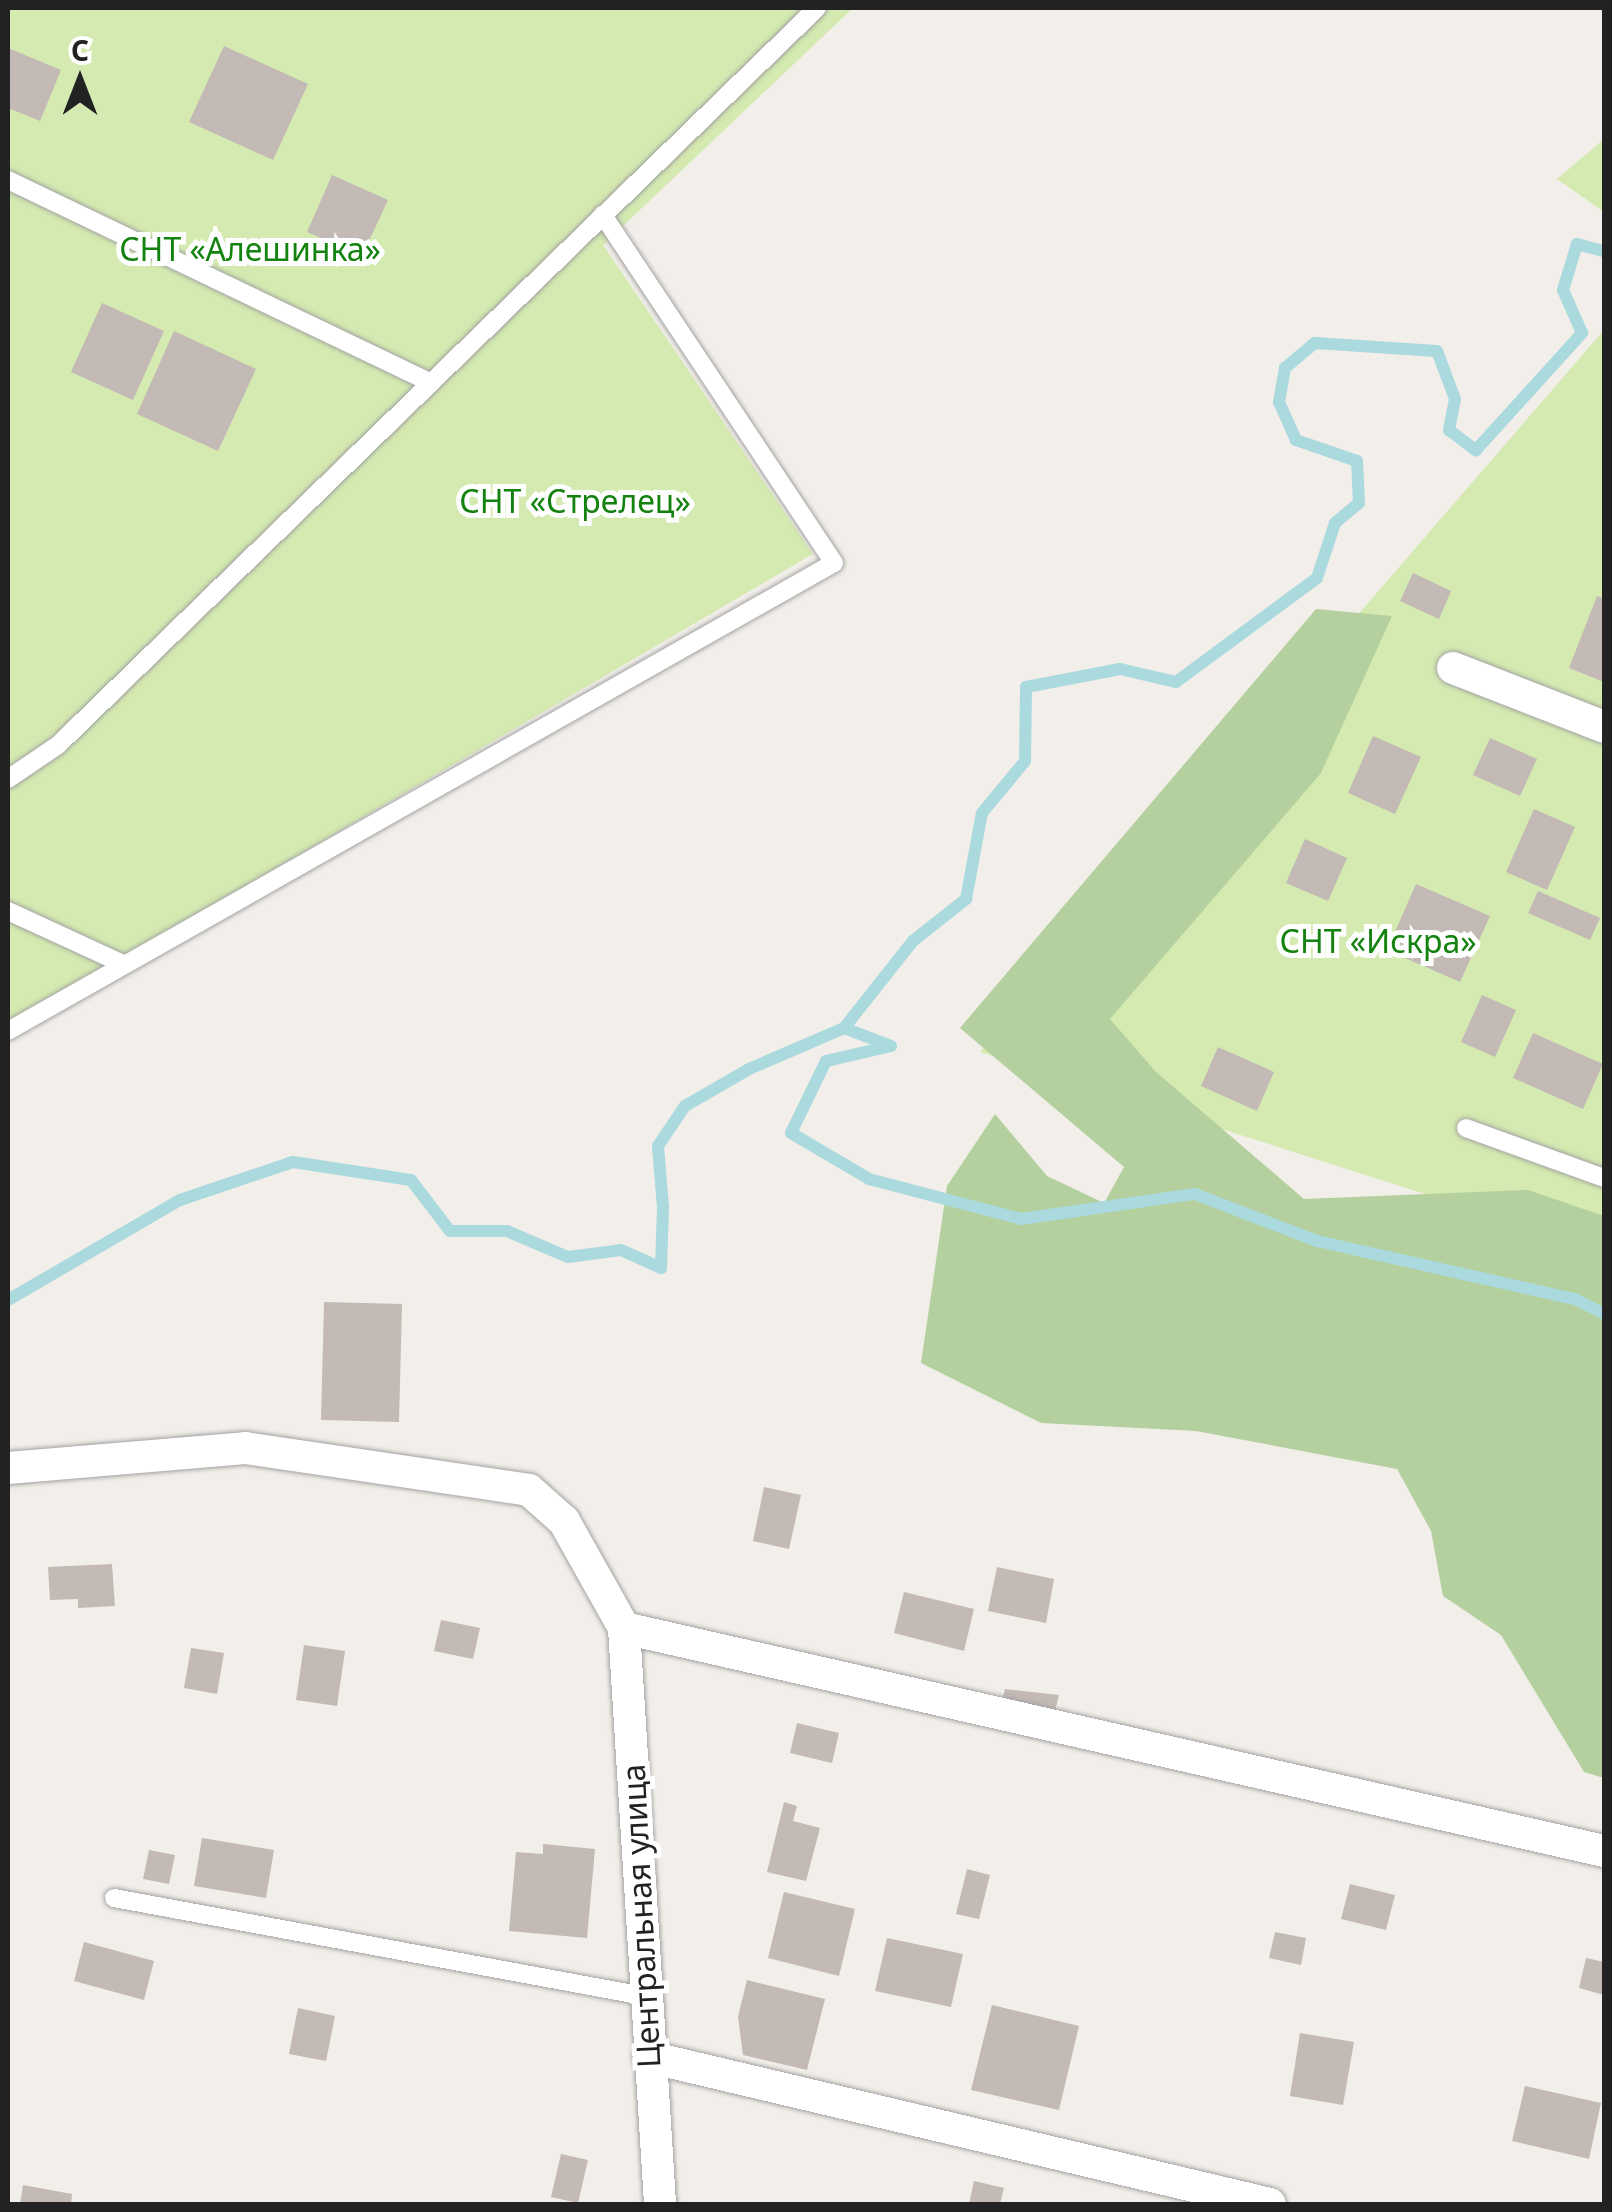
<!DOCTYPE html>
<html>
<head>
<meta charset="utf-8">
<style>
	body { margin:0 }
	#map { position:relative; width:1612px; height:2212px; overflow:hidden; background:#f2eee9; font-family:"Noto Sans",sans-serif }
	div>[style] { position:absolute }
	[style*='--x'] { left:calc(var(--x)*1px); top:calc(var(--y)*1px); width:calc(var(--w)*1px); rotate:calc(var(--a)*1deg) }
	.grass>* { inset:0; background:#d4eab0 }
	.forest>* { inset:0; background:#b4d09e }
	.stream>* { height:12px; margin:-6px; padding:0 6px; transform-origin:6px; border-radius:6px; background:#aad9de }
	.building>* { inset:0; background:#c3b9b5 }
	.roads { filter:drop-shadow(0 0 2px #a3a3a3) drop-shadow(0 0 2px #a3a3a3) }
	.lane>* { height:18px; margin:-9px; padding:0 9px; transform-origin:9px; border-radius:9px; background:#fff }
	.street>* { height:32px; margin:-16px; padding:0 16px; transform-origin:16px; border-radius:16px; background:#fff }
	span { translate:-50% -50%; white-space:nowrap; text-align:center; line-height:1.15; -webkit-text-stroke:10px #fff; paint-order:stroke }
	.park-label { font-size:32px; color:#13820e }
	.street-label { font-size:32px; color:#222 }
	.frame { position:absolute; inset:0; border:10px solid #222; pointer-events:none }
	.north { position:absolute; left:30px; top:30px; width:100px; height:100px; -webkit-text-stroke:8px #fff; paint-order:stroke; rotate:0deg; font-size:28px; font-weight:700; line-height:40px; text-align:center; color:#222 }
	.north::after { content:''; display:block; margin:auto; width:35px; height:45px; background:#222; clip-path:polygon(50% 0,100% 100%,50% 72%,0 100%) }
</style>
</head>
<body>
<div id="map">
	<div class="grass">
		<div style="clip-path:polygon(8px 8px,853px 8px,603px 245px,813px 554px,8px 1025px)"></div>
		<div style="clip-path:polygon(1604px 139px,1604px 212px,1557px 179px)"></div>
		<div style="clip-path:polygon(1604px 330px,1604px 1251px,980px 1052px)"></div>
	</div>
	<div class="forest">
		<div style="clip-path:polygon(1316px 609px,1392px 616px,1321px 773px,1110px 1019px,1156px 1072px,1304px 1199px,1528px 1190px,1604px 1216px,1604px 1778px,1584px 1772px,1501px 1635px,1443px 1596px,1431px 1531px,1397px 1469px,1196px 1431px,1041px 1423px,921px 1363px,947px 1186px,995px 1114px,1047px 1176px,1104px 1203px,1124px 1167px,960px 1028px)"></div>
	</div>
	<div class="stream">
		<div style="--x:844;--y:1028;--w:50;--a:21"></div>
		<div style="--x:891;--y:1046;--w:67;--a:167"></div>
		<div style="--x:826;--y:1061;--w:80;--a:115.9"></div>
		<div style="--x:791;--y:1133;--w:91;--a:30.5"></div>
		<div style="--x:869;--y:1179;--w:157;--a:14.7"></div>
		<div style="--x:1021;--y:1219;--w:176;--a:-8.2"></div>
		<div style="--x:1195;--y:1194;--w:131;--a:21.1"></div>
		<div style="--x:1317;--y:1241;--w:264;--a:12.7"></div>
		<div style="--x:1575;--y:1299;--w:33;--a:27"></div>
		<div style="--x:8;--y:1300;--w:199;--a:-30.2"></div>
		<div style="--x:180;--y:1200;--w:119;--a:-18.6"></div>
		<div style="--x:293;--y:1162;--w:119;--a:8.7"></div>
		<div style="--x:411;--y:1180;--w:64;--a:52.6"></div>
		<div style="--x:450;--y:1231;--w:57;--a:0"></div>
		<div style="--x:507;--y:1231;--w:66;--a:23.1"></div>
		<div style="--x:568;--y:1257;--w:53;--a:-7.5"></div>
		<div style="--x:621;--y:1250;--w:44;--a:24.2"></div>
		<div style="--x:661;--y:1268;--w:61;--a:-88.1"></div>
		<div style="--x:663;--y:1207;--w:61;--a:-94.7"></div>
		<div style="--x:658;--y:1146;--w:48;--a:-56"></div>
		<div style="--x:685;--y:1106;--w:74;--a:-30"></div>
		<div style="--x:749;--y:1069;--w:103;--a:-23.3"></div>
		<div style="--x:844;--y:1028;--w:111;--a:-51.6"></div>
		<div style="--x:913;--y:941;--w:68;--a:-38.4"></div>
		<div style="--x:966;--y:899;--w:87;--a:-79.5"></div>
		<div style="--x:982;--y:813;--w:67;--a:-50.4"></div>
		<div style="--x:1025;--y:761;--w:74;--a:-89.2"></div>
		<div style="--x:1026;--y:687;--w:96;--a:-10.8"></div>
		<div style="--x:1120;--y:669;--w:57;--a:13.1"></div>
		<div style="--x:1176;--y:682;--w:175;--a:-36.4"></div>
		<div style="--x:1317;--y:578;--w:58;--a:-71.9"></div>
		<div style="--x:1335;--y:523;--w:31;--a:-40"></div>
		<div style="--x:1359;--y:503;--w:42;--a:-92.7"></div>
		<div style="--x:1357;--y:461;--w:65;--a:-161"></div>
		<div style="--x:1296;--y:440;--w:42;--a:-114.1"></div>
		<div style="--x:1279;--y:402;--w:35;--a:-80"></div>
		<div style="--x:1285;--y:368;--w:39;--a:-40"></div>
		<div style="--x:1315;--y:343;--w:122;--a:3.8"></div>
		<div style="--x:1437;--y:351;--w:51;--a:69.4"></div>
		<div style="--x:1455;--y:399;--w:32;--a:101"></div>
		<div style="--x:1449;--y:430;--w:34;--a:37"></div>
		<div style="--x:1476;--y:450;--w:158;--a:-47.8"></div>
		<div style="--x:1582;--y:333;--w:47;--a:-113.8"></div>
		<div style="--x:1563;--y:290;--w:48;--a:-73.1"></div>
		<div style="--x:1577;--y:244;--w:28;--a:15"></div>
	</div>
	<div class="building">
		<div style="clip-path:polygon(224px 46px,308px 84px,273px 160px,189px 122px)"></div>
		<div style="clip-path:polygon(8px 48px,61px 70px,40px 121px,8px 108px)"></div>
		<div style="clip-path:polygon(332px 175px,388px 200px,362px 256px,307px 232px)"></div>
		<div style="clip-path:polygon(102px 303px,164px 331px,133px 400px,71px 372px)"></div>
		<div style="clip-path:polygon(174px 331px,256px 369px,218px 451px,137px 414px)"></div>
		<div style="clip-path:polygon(1413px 573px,1451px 591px,1439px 619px,1400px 601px)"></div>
		<div style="clip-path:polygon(1597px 596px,1604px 599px,1604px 682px,1569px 668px)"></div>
		<div style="clip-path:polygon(1373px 736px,1421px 757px,1395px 814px,1348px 793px)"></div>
		<div style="clip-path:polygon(1490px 738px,1537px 759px,1520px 796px,1473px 775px)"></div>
		<div style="clip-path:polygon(1534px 809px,1575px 827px,1547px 890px,1506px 872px)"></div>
		<div style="clip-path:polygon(1305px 839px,1347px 858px,1328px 901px,1286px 883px)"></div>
		<div style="clip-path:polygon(1416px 884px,1490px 916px,1460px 982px,1387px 950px)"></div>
		<div style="clip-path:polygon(1538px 891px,1600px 918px,1590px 940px,1528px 913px)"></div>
		<div style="clip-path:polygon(1482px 995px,1516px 1010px,1495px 1057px,1461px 1042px)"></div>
		<div style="clip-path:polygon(1533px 1033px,1603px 1064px,1583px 1109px,1513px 1078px)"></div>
		<div style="clip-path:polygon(1218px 1047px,1274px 1072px,1257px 1111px,1201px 1086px)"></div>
		<div style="clip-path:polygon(324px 1302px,402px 1304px,399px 1422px,321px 1420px)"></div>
		<div style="clip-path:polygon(764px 1487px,801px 1495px,789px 1549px,753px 1541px)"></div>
		<div style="clip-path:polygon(112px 1564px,115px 1606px,78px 1608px,78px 1599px,50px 1600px,48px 1567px)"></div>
		<div style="clip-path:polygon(997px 1567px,1054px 1579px,1046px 1623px,988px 1611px)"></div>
		<div style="clip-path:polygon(904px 1592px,974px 1609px,964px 1651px,894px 1633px)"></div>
		<div style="clip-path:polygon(441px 1620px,480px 1628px,473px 1659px,434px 1651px)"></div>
		<div style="clip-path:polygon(304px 1645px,345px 1651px,337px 1706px,296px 1700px)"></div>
		<div style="clip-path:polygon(191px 1648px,224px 1653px,217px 1694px,184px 1688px)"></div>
		<div style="clip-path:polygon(1005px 1689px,1059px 1695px,1052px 1723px,1000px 1711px)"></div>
		<div style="clip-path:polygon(797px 1723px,839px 1733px,832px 1763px,790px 1753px)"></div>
		<div style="clip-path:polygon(784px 1802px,797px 1806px,793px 1821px,820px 1828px,806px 1881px,767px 1872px)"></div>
		<div style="clip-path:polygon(202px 1838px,274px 1850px,266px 1898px,194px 1886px)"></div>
		<div style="clip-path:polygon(543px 1844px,595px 1849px,587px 1938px,509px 1931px,516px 1852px,543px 1854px)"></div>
		<div style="clip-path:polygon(149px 1850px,175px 1855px,169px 1884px,143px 1879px)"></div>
		<div style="clip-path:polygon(967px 1869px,990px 1875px,979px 1919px,956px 1914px)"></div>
		<div style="clip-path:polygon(1350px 1884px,1395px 1895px,1386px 1930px,1341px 1919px)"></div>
		<div style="clip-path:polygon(784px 1892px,855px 1909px,839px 1976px,768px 1958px)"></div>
		<div style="clip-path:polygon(1275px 1932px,1306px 1938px,1301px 1965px,1269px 1958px)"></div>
		<div style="clip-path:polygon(887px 1938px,963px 1954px,951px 2007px,875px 1991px)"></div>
		<div style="clip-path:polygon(84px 1942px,154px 1961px,144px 2000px,74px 1981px)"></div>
		<div style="clip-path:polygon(1586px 1958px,1604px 1962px,1604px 1995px,1579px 1988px)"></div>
		<div style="clip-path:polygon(747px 1980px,825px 1999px,807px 2070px,743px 2055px,738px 2017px)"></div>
		<div style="clip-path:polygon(992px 2005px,1079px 2026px,1059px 2110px,971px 2090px)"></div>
		<div style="clip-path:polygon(298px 2008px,335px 2016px,326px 2061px,289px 2054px)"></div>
		<div style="clip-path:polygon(1300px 2033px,1354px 2042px,1343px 2105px,1290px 2096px)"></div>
		<div style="clip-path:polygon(1525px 2086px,1601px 2103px,1589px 2159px,1512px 2141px)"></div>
		<div style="clip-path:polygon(561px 2154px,588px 2160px,578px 2203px,551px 2197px)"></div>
		<div style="clip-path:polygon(974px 2181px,1004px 2188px,1000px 2204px,969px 2204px)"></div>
		<div style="clip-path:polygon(23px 2185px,72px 2194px,71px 2204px,20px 2204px)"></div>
	</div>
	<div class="roads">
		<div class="lane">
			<div style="--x:8;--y:180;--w:469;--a:25.6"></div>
			<div style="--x:8;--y:779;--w:60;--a:-34.2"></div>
			<div style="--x:58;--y:745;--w:1058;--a:-44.16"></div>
			<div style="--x:8;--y:911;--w:127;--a:24.7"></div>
			<div style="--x:8;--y:1031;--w:949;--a:-29.54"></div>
			<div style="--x:834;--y:563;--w:418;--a:-123.6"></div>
			<div style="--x:1466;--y:1128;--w:147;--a:19.9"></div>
			<div style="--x:114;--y:1898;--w:539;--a:10.48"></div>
		</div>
		<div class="street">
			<div style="--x:1453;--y:668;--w:162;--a:21.3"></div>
			<div style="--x:8;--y:1468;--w:238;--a:-4.8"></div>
			<div style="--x:245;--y:1448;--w:287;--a:8.4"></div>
			<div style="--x:529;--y:1490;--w:47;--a:41.5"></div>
			<div style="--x:564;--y:1521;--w:123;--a:60.7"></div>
			<div style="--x:624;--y:1628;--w:577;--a:86.42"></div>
			<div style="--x:624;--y:1628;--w:1005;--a:12.82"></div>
			<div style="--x:649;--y:2057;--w:638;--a:13.32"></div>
		</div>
	</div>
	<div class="park-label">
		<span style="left:250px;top:249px">СНТ «Алешинка»</span>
		<span style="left:575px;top:501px">СНТ «Стрелец»</span>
		<span style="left:1378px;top:941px">СНТ «Искра»</span>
	</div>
	<div class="street-label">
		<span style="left:641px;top:1916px;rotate:-93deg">Центральная улица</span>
	</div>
	<div class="frame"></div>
	<div class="north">С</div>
</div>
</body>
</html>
